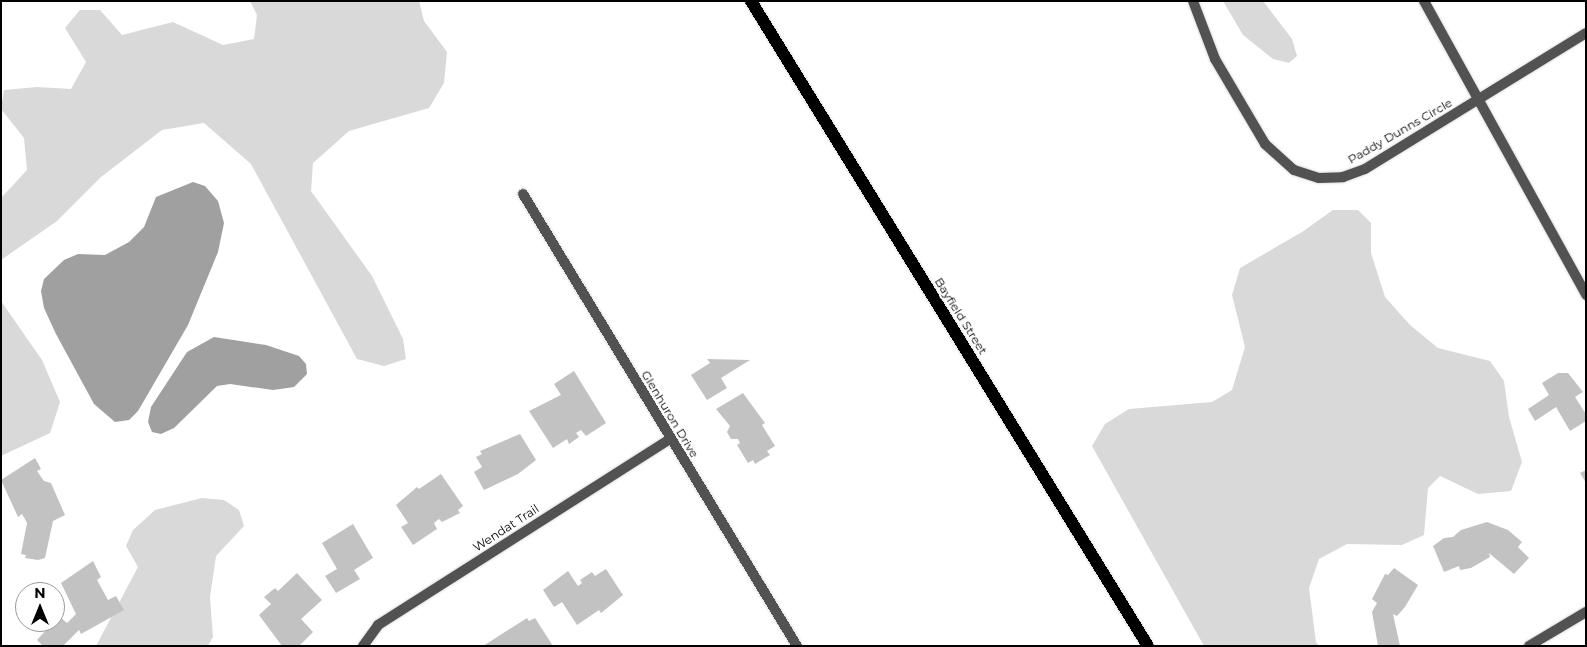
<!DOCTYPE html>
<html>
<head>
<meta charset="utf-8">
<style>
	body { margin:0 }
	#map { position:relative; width:1587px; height:647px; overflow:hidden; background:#fff; font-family:Montserrat,sans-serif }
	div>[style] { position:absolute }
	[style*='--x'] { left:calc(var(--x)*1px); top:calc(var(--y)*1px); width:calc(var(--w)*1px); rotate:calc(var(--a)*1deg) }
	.green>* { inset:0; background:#d9d9d9 }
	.water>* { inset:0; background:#a0a0a0 }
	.building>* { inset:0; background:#c2c2c2 }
	.roads { filter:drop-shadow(0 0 1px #dbdbdb) drop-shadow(0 0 1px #dbdbdb) }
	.street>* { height:10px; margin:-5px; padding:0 5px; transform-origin:5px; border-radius:5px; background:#525252 }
	.primary>* { height:12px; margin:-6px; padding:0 6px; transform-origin:6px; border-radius:6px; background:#000 }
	span { translate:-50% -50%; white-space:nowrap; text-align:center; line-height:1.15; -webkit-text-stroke:4px #fff; paint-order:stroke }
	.street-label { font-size:12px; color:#000 }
	.frame { position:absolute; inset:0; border:2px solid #000; pointer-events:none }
	.north { position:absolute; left:15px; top:582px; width:50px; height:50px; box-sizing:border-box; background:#fff; border:1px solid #999; border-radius:50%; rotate:0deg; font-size:14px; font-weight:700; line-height:20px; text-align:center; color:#000 }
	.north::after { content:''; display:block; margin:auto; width:18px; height:22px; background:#000; clip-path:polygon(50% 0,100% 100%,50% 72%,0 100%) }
</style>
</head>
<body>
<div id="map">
	<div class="green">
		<div style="clip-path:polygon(250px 1px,419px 1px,424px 21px,447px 52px,444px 83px,429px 108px,349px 131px,313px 163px,311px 191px,372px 276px,403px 339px,406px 359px,384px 366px,357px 359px,251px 164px,204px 123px,162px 130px,101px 177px,57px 221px,1px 260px,1px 198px,27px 170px,24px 138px,1px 109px,4px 90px,37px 87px,71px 89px,86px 62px,65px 28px,80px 10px,100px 10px,122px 35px,173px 22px,223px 45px,254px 39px,257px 15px)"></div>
		<div style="clip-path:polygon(1223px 1px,1263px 1px,1292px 39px,1297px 56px,1289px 63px,1273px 59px,1243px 35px)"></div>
		<div style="clip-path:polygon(1333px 210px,1358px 210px,1371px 223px,1371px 253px,1385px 297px,1410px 325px,1438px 348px,1490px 361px,1504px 381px,1509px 417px,1522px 462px,1511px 491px,1478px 494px,1440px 476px,1428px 488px,1424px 535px,1402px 545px,1347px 544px,1319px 559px,1309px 588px,1316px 642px,1319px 646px,1204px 646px,1092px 446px,1105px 424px,1129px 409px,1212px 402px,1232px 390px,1245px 347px,1232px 295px,1240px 268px,1302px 232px)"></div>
		<div style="clip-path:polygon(1px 301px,42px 360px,60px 402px,50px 433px,1px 456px)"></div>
		<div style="clip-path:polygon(202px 498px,224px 500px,239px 510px,244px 526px,216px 556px,210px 597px,213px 637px,208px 646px,96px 646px,138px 567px,126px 546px,133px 530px,155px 510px)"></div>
	</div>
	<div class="water">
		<div style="clip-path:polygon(193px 182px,205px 186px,218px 201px,224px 223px,218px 252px,188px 325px,138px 411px,129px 420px,115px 422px,94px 404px,56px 334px,44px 308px,41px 291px,44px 279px,64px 260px,78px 254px,105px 255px,129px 242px,144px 227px,156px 197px)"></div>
		<div style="clip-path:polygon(214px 337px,266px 345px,299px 356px,306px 364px,307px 374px,294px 387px,273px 390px,230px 384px,217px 386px,174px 428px,161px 434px,152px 432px,148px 422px,151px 407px,187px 352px)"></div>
	</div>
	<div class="building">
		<div style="clip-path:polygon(707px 359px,750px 360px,721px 378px,727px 388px,707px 400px,691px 375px,710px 363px)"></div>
		<div style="clip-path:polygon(574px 371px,606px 423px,586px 436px,581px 430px,576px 433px,579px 437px,569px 444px,567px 439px,553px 448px,529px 411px,561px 395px,554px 384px)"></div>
		<div style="clip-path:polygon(1558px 373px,1568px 373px,1583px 392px,1575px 397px,1586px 414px,1586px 421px,1570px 431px,1556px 407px,1535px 421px,1528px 409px,1549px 395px,1542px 383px)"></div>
		<div style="clip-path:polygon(743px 393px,765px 423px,762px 425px,775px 446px,767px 451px,770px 455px,755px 464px,753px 460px,748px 463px,737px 445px,740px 443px,738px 439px,731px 439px,727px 432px,730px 426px,716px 409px)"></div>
		<div style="clip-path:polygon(520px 434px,536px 460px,518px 474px,484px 490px,474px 472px,482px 467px,476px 457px,482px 454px,480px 451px)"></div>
		<div style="clip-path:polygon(35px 458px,41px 469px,37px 471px,44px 481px,51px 483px,65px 515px,53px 521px,45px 558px,38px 560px,25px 558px,26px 555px,21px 554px,27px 523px,22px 514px,18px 517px,1px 480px)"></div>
		<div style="clip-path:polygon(1586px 470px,1586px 483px,1580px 473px)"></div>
		<div style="clip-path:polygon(441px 474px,463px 506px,458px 510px,460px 513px,442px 522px,439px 519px,434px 523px,437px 529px,413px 545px,401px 527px,408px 523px,396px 505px,417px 487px,419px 489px)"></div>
		<div style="clip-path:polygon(1487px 522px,1508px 530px,1522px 542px,1518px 547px,1529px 558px,1514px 574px,1489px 553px,1490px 557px,1471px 568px,1460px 570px,1459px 566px,1444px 572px,1433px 546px,1444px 538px,1453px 537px,1461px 530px)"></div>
		<div style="clip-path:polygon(353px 524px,373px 558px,354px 570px,360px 579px,336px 593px,325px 576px,337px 569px,322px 543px)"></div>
		<div style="clip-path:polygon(93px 561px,101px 577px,97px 580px,108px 600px,116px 596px,124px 610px,81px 634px,79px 630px,63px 646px,43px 646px,37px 640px,59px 616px,67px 623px,76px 614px,61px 583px)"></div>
		<div style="clip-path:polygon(1394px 568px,1418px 585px,1405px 607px,1397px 616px,1393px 614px,1400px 646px,1378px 646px,1372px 612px,1377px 603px,1372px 599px,1385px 574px,1388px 575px)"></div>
		<div style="clip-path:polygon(606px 569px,623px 595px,601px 613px,599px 610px,577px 625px,562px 602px,554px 607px,543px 590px,568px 571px,578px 586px,582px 583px,580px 580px,592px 572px,595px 576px)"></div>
		<div style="clip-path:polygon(297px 573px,322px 600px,301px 619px,313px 632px,299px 646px,282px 646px,259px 615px,271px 604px,264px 597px,275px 588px,278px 591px)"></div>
		<div style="clip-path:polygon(527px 618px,529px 621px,535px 618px,553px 646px,483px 646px)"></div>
	</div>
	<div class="roads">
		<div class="street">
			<div style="--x:1193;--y:1;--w:62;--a:69.2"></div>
			<div style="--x:1215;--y:59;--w:99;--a:59.5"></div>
			<div style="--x:1265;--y:144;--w:39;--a:42"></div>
			<div style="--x:1294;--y:170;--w:26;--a:18"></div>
			<div style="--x:1319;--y:178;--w:24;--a:-2"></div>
			<div style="--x:1343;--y:177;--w:23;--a:-20"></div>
			<div style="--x:1365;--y:169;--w:259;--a:-31.6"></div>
			<div style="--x:1424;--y:1;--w:336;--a:61.1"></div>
			<div style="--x:523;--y:194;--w:529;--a:58.78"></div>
			<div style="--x:363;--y:646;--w:26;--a:-54"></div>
			<div style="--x:378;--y:625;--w:346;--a:-32.5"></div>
			<div style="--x:1529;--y:646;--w:66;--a:-30.8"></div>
		</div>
		<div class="primary">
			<div style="--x:751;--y:1;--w:757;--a:58.39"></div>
		</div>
	</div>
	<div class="street-label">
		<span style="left:1400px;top:131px;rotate:-30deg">Paddy Dunns Circle</span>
		<span style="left:961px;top:316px;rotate:58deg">Bayfield Street</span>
		<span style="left:670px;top:414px;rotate:59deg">Glenhuron Drive</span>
		<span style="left:506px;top:528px;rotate:-33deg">Wendat Trail</span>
	</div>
	<div class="frame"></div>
	<div class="north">N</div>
</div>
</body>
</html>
